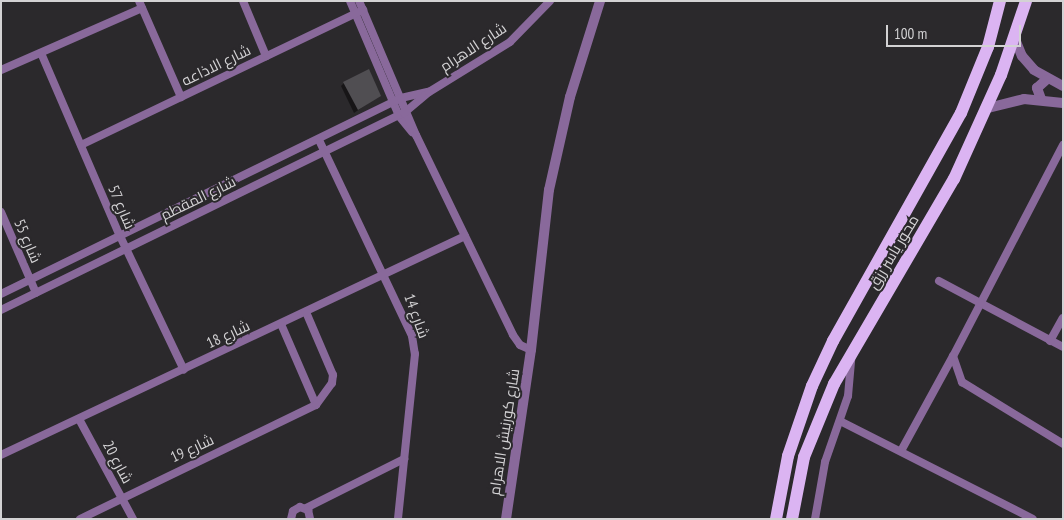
<!DOCTYPE html>
<html>
<head>
<meta charset="utf-8">
<style>
	body { margin:0 }
	#map { position:relative; width:1064px; height:520px; overflow:hidden; background:#2b292c; font-family:"PT Sans Narrow",Cairo,sans-serif }
	div>[style] { position:absolute }
	[style*='--x'] { left:calc(var(--x)*1px); top:calc(var(--y)*1px); width:calc(var(--w)*1px); rotate:calc(var(--a)*1deg) }
	.shadow>* { inset:0; background:#0007 }
	.building>* { inset:0; background:#504e52 }
	.minor>* { height:8px; margin:-4px; padding:0 4px; transform-origin:4px; border-radius:4px; background:#89699b }
	.tertiary>* { height:10px; margin:-5px; padding:0 5px; transform-origin:5px; border-radius:5px; background:#89699b }
	.primary>* { height:12px; margin:-6px; padding:0 6px; transform-origin:6px; border-radius:6px; background:#dbb4f2 }
	span { translate:-50% -50%; white-space:nowrap; text-align:center; line-height:1.15; -webkit-text-stroke:4px #2b292c; paint-order:stroke }
	.street-label { font-size:15px; color:#d3d2d4 }
	.frame { position:absolute; inset:0; border:2px solid #d3d2d4; pointer-events:none }
	.scale { position:absolute; left:886px; top:25px; width:135px; height:22px; box-sizing:border-box; border:2px solid #d3d2d4; border-top:0; padding-left:6px; font-size:15px; line-height:18px; white-space:nowrap; color:#d3d2d4; -webkit-text-stroke:4px #2b292c; paint-order:stroke }
</style>
</head>
<body>
<div id="map">
	<div class="shadow">
		<div style="clip-path:polygon(344px 83px,379px 96px,354px 113px,341px 86px)"></div>
	</div>
	<div class="building">
		<div style="clip-path:polygon(369px 69px,381px 96px,358px 110px,343px 82px)"></div>
	</div>
	<div class="minor">
		<div style="--x:139;--y:1;--w:105;--a:66.4"></div>
		<div style="--x:243;--y:1;--w:60;--a:67.3"></div>
		<div style="--x:350;--y:1;--w:125;--a:66.9"></div>
		<div style="--x:399;--y:116;--w:21;--a:51"></div>
		<div style="--x:359;--y:1;--w:146;--a:67"></div>
		<div style="--x:416;--y:135;--w:222;--a:64.1"></div>
		<div style="--x:513;--y:335;--w:12;--a:55"></div>
		<div style="--x:520;--y:345;--w:12;--a:24"></div>
		<div style="--x:41;--y:53;--w:199;--a:66.7"></div>
		<div style="--x:120;--y:236;--w:148;--a:64.5"></div>
		<div style="--x:1;--y:70;--w:154;--a:-23.7"></div>
		<div style="--x:319;--y:140;--w:217;--a:64.6"></div>
		<div style="--x:412;--y:336;--w:18;--a:81"></div>
		<div style="--x:415;--y:354;--w:166;--a:95.9"></div>
		<div style="--x:81;--y:145;--w:313;--a:-25.6"></div>
		<div style="--x:1063;--y:145;--w:238;--a:117.5"></div>
		<div style="--x:953;--y:356;--w:28;--a:71"></div>
		<div style="--x:962;--y:382;--w:119;--a:31.5"></div>
		<div style="--x:1;--y:212;--w:88;--a:66.6"></div>
		<div style="--x:939;--y:281;--w:140;--a:28"></div>
		<div style="--x:1;--y:294;--w:445;--a:-26.1"></div>
		<div style="--x:401;--y:98;--w:27;--a:-13"></div>
		<div style="--x:1;--y:310;--w:449;--a:-26.1"></div>
		<div style="--x:404;--y:113;--w:33;--a:-40"></div>
		<div style="--x:429;--y:92;--w:95;--a:-31.7"></div>
		<div style="--x:510;--y:42;--w:57;--a:-45.7"></div>
		<div style="--x:281;--y:324;--w:88;--a:66.6"></div>
		<div style="--x:1050;--y:341;--w:26;--a:-61"></div>
		<div style="--x:79;--y:419;--w:114;--a:61.6"></div>
		<div style="--x:840;--y:421;--w:216;--a:26.9"></div>
		<div style="--x:901;--y:451;--w:108;--a:-61.3"></div>
		<div style="--x:1;--y:455;--w:513;--a:-25.27"></div>
		<div style="--x:306;--y:508;--w:110;--a:-26.6"></div>
		<div style="--x:80;--y:519;--w:262;--a:-25.8"></div>
		<div style="--x:316;--y:405;--w:27;--a:-54"></div>
		<div style="--x:332;--y:383;--w:8;--a:-83"></div>
		<div style="--x:333;--y:375;--w:69;--a:-113.2"></div>
		<div style="--x:291;--y:519;--w:8;--a:-76"></div>
		<div style="--x:293;--y:511;--w:8;--a:-30"></div>
		<div style="--x:300;--y:507;--w:9;--a:21"></div>
		<div style="--x:308;--y:510;--w:9;--a:77"></div>
		<div style="--x:815;--y:519;--w:58;--a:-80"></div>
		<div style="--x:825;--y:462;--w:70;--a:-70.8"></div>
		<div style="--x:848;--y:396;--w:38;--a:-85"></div>
	</div>
	<div class="tertiary">
		<div style="--x:1015;--y:39;--w:18;--a:68"></div>
		<div style="--x:1022;--y:56;--w:18;--a:49"></div>
		<div style="--x:1034;--y:70;--w:33;--a:29"></div>
		<div style="--x:1041;--y:99;--w:12;--a:-110"></div>
		<div style="--x:1037;--y:88;--w:12;--a:-42"></div>
		<div style="--x:988;--y:108;--w:37;--a:-14"></div>
		<div style="--x:1024;--y:99;--w:39;--a:6"></div>
		<div style="--x:506;--y:519;--w:171;--a:-81.6"></div>
		<div style="--x:531;--y:350;--w:161;--a:-83.6"></div>
		<div style="--x:549;--y:190;--w:95;--a:-77.3"></div>
		<div style="--x:570;--y:97;--w:101;--a:-72.6"></div>
	</div>
	<div class="primary">
		<div style="--x:776;--y:519;--w:64;--a:-79.2"></div>
		<div style="--x:788;--y:456;--w:74;--a:-71.1"></div>
		<div style="--x:812;--y:386;--w:50;--a:-65"></div>
		<div style="--x:833;--y:341;--w:261;--a:-60.7"></div>
		<div style="--x:961;--y:113;--w:71;--a:-67.8"></div>
		<div style="--x:988;--y:47;--w:48;--a:-75.4"></div>
		<div style="--x:792;--y:519;--w:63;--a:-79"></div>
		<div style="--x:804;--y:457;--w:79;--a:-67.7"></div>
		<div style="--x:834;--y:384;--w:238;--a:-59.7"></div>
		<div style="--x:954;--y:179;--w:114;--a:-65.7"></div>
		<div style="--x:1001;--y:75;--w:78;--a:-71.3"></div>
	</div>
	<div class="street-label">
		<span style="left:473px;top:47px;rotate:-33deg">شارع الاهرام</span>
		<span style="left:216px;top:65px;rotate:-26deg">شارع الاذاعه</span>
		<span style="left:198px;top:198px;rotate:-26deg">شارع المقطم</span>
		<span style="left:122px;top:207px;rotate:67deg">شارع 57</span>
		<span style="left:28px;top:241px;rotate:67deg">شارع 55</span>
		<span style="left:893px;top:252px;rotate:-59deg">محور ياسر رزق</span>
		<span style="left:417px;top:316px;rotate:70deg">شارع 14</span>
		<span style="left:228px;top:334px;rotate:-25deg">شارع 18</span>
		<span style="left:504px;top:432px;rotate:-81deg">شارع كورنيش الاهرام</span>
		<span style="left:192px;top:448px;rotate:-25deg">شارع 19</span>
		<span style="left:118px;top:462px;rotate:62deg">شارع 20</span>
	</div>
	<div class="frame"></div>
	<div class="scale">100 m</div>
</div>
</body>
</html>
